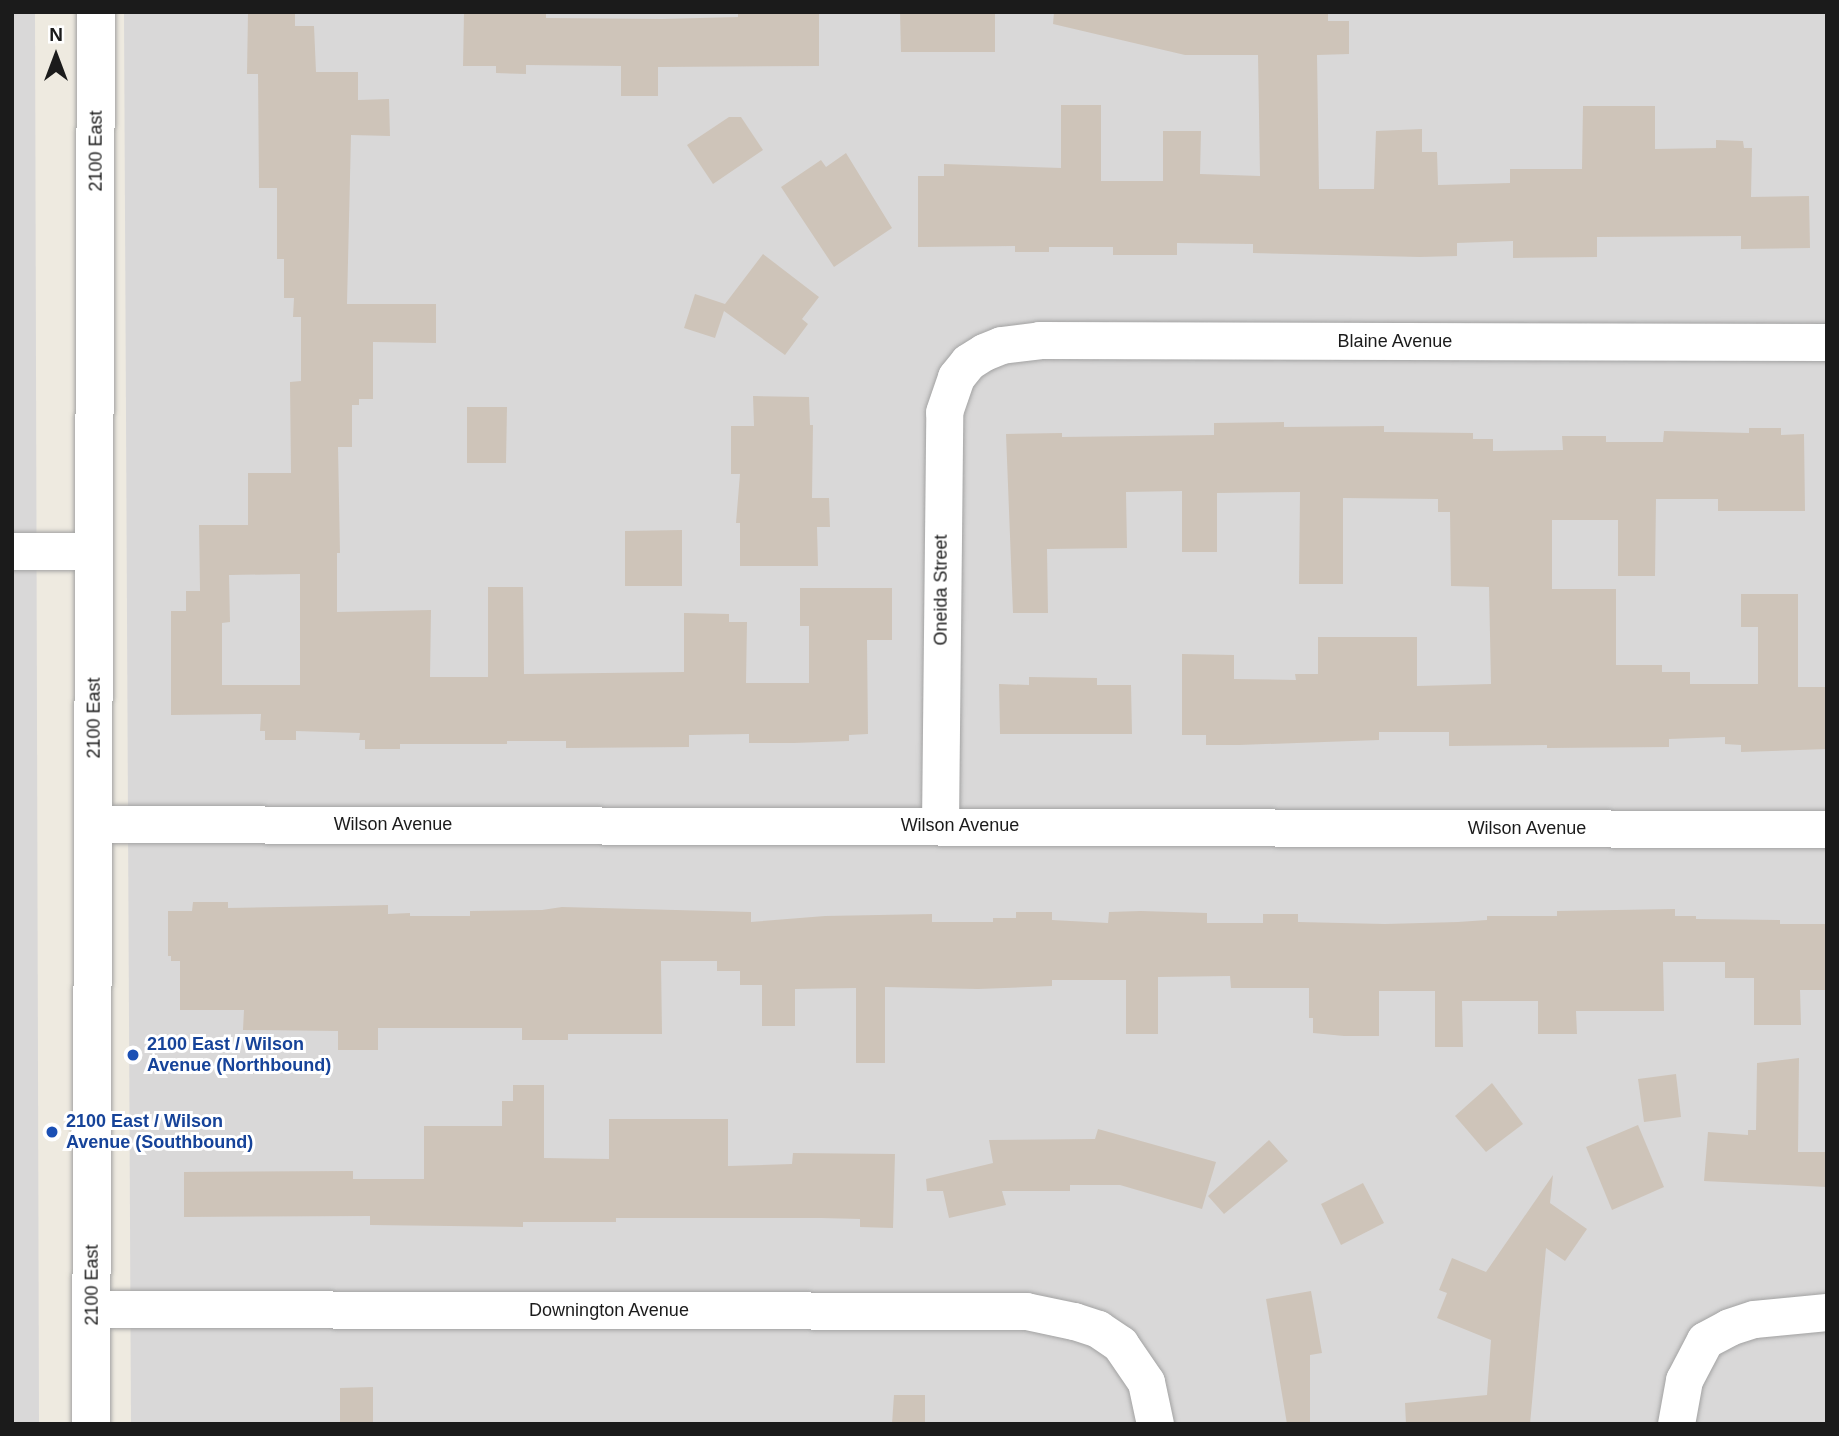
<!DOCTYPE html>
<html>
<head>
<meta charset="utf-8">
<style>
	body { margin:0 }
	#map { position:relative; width:1839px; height:1436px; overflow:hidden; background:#eeeae0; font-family:Arial,sans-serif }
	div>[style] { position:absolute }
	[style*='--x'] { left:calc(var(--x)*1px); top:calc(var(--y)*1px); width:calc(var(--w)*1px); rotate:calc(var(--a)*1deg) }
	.residential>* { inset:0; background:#d9d8d8 }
	.building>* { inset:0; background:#cec4b9 }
	.roads { filter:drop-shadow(0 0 2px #a2a2a2) drop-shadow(0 0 2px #a2a2a2) }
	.minor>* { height:37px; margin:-18.5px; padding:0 18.5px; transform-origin:18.5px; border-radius:18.5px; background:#fff }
	.tertiary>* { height:38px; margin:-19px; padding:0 19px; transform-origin:19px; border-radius:19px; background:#fff }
	.dots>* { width:19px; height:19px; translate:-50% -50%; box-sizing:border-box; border:4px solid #fff; border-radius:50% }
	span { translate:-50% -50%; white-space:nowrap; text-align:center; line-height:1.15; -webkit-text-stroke:6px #fff; paint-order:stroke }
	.street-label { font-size:18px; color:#1b1b1b }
	.transit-label { font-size:18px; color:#164399; font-weight:700 }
	.left { translate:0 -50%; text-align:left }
	.frame { position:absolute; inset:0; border:14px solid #1b1b1b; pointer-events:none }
	.north { position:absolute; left:21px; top:21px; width:70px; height:70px; -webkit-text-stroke:5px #fff; paint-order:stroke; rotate:0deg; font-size:19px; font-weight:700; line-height:28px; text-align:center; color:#1b1b1b }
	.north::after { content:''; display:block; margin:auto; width:24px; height:32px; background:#1b1b1b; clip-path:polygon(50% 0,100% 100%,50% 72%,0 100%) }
</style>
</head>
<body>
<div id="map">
	<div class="residential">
		<div style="clip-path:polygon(12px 12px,35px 12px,39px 1424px,12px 1424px)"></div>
		<div style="clip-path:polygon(124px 12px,1827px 12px,1827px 1424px,131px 1424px)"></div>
	</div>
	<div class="building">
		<div style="clip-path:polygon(evenodd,248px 12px,295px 12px,295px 26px,314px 26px,316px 72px,358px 72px,358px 100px,389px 99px,390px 136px,351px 135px,347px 304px,436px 304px,436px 343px,373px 342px,373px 399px,359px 399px,359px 405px,352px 405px,352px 447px,338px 447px,340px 553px,337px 553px,337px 612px,431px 610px,430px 677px,488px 677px,488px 587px,523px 587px,524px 674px,684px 672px,684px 613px,729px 614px,729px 622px,747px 622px,746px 683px,809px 683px,809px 626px,800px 626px,800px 588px,892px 588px,892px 640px,867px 640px,868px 734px,849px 735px,849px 741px,794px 743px,749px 743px,749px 734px,689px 735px,689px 747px,566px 748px,566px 741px,507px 741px,507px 744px,400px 744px,400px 749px,365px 749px,365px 740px,359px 740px,360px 733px,296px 731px,296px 740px,265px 740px,265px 731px,260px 731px,261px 714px,171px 715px,171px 611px,186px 611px,186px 591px,200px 591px,199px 525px,248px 525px,248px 473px,291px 473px,290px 382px,301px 381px,301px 317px,293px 317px,294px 298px,284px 298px,284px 259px,277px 259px,277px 188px,259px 188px,258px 74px,247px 74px,248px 12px,300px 574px,300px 685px,222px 685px,222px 623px,230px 622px,229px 575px,300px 574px)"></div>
		<div style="clip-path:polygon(464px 12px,546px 12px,546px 18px,662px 19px,738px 17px,738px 12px,819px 12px,819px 66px,658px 67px,658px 96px,621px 96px,621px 66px,526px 65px,526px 74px,496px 73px,496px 66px,463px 66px)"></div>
		<div style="clip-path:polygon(900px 12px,995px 12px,995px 52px,901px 52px)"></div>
		<div style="clip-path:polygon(1054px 12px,1328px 12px,1328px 21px,1349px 21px,1349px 54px,1317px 55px,1319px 189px,1374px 189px,1376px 131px,1422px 129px,1422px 152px,1437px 152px,1438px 185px,1510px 183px,1510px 169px,1582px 169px,1583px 106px,1655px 106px,1655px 149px,1716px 148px,1716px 140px,1743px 141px,1744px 148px,1752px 148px,1751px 197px,1809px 196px,1810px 248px,1741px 249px,1741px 236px,1597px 237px,1597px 257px,1513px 258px,1513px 241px,1457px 243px,1457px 256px,1420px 257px,1253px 253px,1253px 244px,1177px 243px,1177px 255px,1113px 255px,1113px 247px,1049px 247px,1049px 252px,1015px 252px,1015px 246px,918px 247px,918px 176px,944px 176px,944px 164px,1061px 168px,1061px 105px,1101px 105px,1101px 181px,1163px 181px,1163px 131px,1201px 131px,1200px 174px,1260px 176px,1258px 55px,1185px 55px,1053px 24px)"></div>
		<div style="clip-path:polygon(729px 117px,741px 117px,763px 150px,713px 184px,687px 145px)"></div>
		<div style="clip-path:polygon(846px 153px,892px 228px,834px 267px,781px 187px,821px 160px,826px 167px)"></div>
		<div style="clip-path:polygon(763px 254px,819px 297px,802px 319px,808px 324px,785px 355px,724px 311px,715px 338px,684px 328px,695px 294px,725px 304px)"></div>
		<div style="clip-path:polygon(753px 396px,809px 397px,810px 425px,813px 425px,812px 498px,829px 498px,830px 527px,817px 527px,818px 566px,740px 566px,740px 523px,736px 523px,740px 474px,731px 474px,731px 426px,754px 426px)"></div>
		<div style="clip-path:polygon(467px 407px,507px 407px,506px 463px,467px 463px)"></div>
		<div style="clip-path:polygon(1284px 422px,1284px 427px,1384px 426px,1384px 432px,1473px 433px,1473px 439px,1493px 439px,1493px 451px,1563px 450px,1562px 436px,1606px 436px,1606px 442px,1663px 442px,1664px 431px,1749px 433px,1749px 428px,1781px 428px,1781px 435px,1804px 434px,1805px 511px,1718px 511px,1718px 499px,1656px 499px,1655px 576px,1618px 576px,1618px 520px,1552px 520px,1552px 589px,1616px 589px,1616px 665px,1662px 665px,1662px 672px,1690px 672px,1690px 684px,1758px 684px,1758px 627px,1741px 627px,1741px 594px,1798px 594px,1798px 687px,1827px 687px,1827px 749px,1741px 752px,1741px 745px,1725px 744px,1725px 737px,1669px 739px,1669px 747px,1547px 748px,1547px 745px,1449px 746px,1449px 732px,1379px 732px,1379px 740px,1239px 745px,1206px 745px,1206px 735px,1182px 735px,1182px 654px,1234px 655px,1234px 679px,1296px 680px,1295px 674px,1318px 674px,1318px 637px,1417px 637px,1417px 686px,1491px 684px,1489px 587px,1451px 586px,1450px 512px,1438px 512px,1438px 499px,1343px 498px,1343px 584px,1299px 584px,1300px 492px,1217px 493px,1217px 552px,1182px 552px,1182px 491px,1126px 492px,1127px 548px,1047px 549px,1048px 613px,1013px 613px,1006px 434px,1062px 433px,1062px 437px,1214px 435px,1214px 423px)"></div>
		<div style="clip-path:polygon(682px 530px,682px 586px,625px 586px,625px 531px)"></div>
		<div style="clip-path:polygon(1029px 677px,1097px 678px,1097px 685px,1131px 685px,1132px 734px,1000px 734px,999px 684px,1029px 685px)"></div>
		<div style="clip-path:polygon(193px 902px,228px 902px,228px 908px,388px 905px,388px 914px,410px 913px,410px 916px,470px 916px,470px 911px,542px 910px,562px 907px,751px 912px,751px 922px,825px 916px,932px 914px,932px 922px,993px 922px,993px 918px,1016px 918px,1016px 912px,1052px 912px,1052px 920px,1108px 923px,1109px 912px,1141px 911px,1207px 913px,1207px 923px,1263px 923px,1263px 914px,1298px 914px,1298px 922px,1385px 924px,1458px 922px,1487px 920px,1487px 916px,1557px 916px,1557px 911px,1675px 909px,1675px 916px,1696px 916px,1696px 919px,1780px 920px,1780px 924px,1827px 924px,1827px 990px,1800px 990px,1801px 1025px,1754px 1025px,1754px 978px,1725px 978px,1725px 962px,1663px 962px,1664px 1011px,1576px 1011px,1577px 1034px,1538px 1034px,1538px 1001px,1462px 1001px,1463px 1047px,1435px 1047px,1435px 991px,1379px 991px,1379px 1036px,1344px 1036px,1313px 1033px,1313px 1018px,1309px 1018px,1309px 988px,1231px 988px,1230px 976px,1158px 977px,1158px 1034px,1126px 1034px,1126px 980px,1052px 980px,1052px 986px,978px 989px,885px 987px,885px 1063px,856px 1063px,856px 988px,795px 989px,795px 1026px,762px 1026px,762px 985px,740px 985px,740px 971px,717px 971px,717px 961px,661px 961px,662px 1034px,568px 1034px,568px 1040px,522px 1040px,522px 1028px,378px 1028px,378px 1050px,338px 1050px,338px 1031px,243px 1030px,244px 1010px,180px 1010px,180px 961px,171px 961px,171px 956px,168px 956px,168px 911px,192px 911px)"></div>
		<div style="clip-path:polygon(1799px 1058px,1798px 1152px,1827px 1152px,1827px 1187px,1704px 1181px,1708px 1132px,1748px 1135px,1748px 1130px,1756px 1130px,1757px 1063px)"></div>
		<div style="clip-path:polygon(1676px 1074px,1681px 1117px,1644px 1122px,1638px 1079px)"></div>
		<div style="clip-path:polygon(1492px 1083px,1523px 1124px,1486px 1152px,1455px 1116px)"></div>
		<div style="clip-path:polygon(513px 1085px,544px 1085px,544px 1158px,609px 1159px,609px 1119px,728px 1119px,728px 1166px,792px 1164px,793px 1153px,895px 1154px,893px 1228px,860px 1227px,860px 1219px,821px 1218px,616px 1218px,616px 1222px,523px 1222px,523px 1227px,370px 1225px,370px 1216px,184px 1217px,184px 1172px,353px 1171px,353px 1179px,424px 1179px,424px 1126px,502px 1126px,502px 1101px,513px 1101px)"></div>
		<div style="clip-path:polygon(1638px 1125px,1664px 1187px,1612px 1210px,1586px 1147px)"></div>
		<div style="clip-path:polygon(1098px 1129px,1216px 1162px,1202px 1209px,1120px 1185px,1070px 1185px,1070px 1191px,1002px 1191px,1006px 1205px,949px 1218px,943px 1191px,927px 1191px,926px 1179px,993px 1163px,989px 1140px,1095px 1139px)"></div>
		<div style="clip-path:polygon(1269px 1140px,1288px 1161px,1224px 1214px,1208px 1196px)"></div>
		<div style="clip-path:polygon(1553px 1175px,1550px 1203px,1587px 1229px,1565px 1261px,1546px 1248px,1530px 1424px,1406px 1424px,1405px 1403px,1487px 1395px,1491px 1340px,1437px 1318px,1447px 1293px,1439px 1290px,1452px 1258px,1486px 1272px)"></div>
		<div style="clip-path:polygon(1363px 1183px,1384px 1223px,1341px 1245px,1321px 1204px)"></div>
		<div style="clip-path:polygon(1311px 1291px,1322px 1353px,1310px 1355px,1310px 1424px,1287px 1424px,1266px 1299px)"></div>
		<div style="clip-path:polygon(373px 1387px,373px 1424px,340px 1424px,340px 1388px)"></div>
		<div style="clip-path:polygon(894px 1395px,925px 1395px,925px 1424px,892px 1424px)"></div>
	</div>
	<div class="roads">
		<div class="minor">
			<div style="--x:12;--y:551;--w:82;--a:0"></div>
			<div style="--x:93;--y:824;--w:1734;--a:0.17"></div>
			<div style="--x:940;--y:825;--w:413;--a:-89.4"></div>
			<div style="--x:944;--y:412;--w:37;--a:-71"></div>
			<div style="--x:956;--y:377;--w:19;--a:-51"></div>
			<div style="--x:968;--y:362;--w:19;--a:-32"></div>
			<div style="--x:984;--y:352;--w:18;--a:-22"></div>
			<div style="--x:1001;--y:345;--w:38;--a:-7"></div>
			<div style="--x:1039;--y:340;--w:788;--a:0.15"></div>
			<div style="--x:92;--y:1309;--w:934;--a:0.12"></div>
			<div style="--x:1026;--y:1311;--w:49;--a:11.8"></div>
			<div style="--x:1074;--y:1321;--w:25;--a:18"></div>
			<div style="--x:1098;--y:1329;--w:27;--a:34"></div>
			<div style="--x:1120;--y:1344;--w:46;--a:55.6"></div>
			<div style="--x:1146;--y:1382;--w:43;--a:77.9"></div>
			<div style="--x:1676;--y:1424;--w:45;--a:-79.7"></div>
			<div style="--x:1684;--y:1380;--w:45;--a:-62.3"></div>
			<div style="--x:1705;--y:1340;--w:27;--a:-28"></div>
			<div style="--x:1729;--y:1327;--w:26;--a:-18"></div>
			<div style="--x:1754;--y:1319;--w:73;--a:-5.5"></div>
		</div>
		<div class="tertiary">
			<div style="--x:91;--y:1424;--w:1412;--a:-89.8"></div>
		</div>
	</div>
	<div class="dots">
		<div style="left:133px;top:1055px;background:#1a4fb4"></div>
		<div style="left:52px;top:1132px;background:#1a4fb4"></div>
	</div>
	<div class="street-label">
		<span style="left:96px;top:151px;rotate:-90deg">2100 East</span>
		<span style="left:1395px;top:341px">Blaine Avenue</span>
		<span style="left:941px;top:590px;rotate:-90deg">Oneida Street</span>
		<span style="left:94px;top:718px;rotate:-90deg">2100 East</span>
		<span style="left:393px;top:824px">Wilson Avenue</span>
		<span style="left:960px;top:825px">Wilson Avenue</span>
		<span style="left:1527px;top:828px">Wilson Avenue</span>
		<span style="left:92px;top:1285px;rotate:-90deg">2100 East</span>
		<span style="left:609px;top:1310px">Downington Avenue</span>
	</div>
	<div class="transit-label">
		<span class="left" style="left:147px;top:1055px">2100 East / Wilson<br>Avenue (Northbound)</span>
		<span class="left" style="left:66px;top:1132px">2100 East / Wilson<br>Avenue (Southbound)</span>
	</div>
	<div class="frame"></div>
	<div class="north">N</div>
</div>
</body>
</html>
